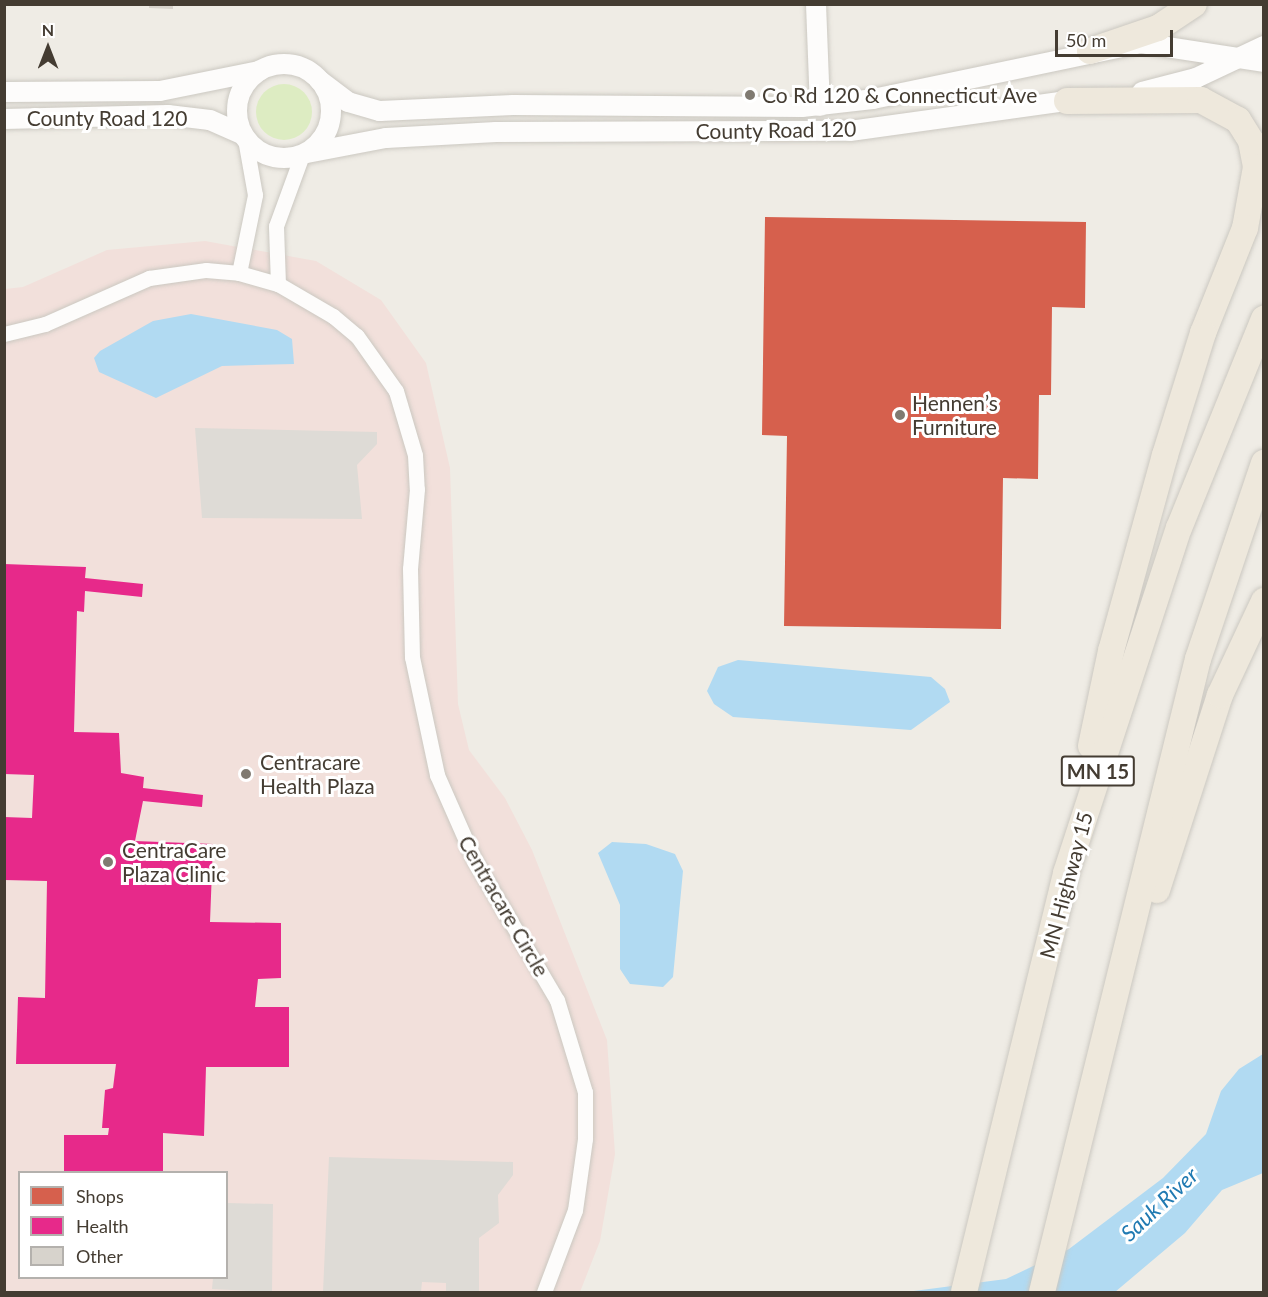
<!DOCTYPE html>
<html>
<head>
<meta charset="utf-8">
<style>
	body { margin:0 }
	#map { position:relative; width:1268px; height:1297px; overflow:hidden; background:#efece5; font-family:Lato,sans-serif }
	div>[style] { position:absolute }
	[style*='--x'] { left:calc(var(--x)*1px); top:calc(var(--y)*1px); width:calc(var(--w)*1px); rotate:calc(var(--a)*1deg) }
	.medical>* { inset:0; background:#f2e0db }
	.green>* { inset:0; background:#ddecc2 }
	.round { border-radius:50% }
	.parking>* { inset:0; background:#dedbd6 }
	.water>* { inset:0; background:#b1daf2 }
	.shops>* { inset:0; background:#d6604d }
	.health>* { inset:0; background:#e7298a }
	.building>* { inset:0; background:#d7d3cc }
	.roads { filter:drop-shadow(0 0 2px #cbc8c1) drop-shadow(0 0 2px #cbc8c1) }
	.minor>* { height:15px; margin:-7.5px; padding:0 7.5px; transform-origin:7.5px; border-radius:7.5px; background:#fdfcfb }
	.tertiary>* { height:20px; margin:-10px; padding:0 10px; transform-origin:10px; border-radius:10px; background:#fdfcfb }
	.tertiary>.ring { margin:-10px; padding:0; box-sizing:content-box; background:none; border:20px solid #fdfcfb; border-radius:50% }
	.trunk>* { height:26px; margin:-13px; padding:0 13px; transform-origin:13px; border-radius:13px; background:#eee8dc }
	.dots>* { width:16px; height:16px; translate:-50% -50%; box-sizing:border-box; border:3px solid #fff; border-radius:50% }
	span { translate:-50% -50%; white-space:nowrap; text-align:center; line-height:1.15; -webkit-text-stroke:6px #fff; paint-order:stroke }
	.shield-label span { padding:2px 4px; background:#fff; border:2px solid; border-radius:4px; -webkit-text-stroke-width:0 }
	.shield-label { font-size:20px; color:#443c32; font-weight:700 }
	.poi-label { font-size:21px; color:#443c32 }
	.left { translate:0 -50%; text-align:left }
	.street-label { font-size:21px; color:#443c32 }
	.water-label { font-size:22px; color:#207ab2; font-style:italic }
	.frame { position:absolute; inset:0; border:6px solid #443c32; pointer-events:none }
	.legend { position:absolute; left:18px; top:1171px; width:210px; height:108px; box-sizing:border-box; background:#fff; border:2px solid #b4b1ad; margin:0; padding:8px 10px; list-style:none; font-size:18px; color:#443c32 }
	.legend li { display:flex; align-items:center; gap:12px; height:30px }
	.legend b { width:30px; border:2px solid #b4b1ad }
	.north { position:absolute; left:18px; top:18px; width:60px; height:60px; -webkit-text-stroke:4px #fff; paint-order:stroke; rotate:0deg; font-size:16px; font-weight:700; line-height:24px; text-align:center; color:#443c32 }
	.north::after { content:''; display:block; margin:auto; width:21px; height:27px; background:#443c32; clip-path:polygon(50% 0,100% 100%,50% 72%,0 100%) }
	.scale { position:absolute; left:1055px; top:30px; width:118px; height:27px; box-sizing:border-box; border:3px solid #443c32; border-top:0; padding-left:8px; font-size:18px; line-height:21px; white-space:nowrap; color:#443c32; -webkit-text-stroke:4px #fff; paint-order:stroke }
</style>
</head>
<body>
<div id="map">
	<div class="medical">
		<div style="clip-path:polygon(evenodd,205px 241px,316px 261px,381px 300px,426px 363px,450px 468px,458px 704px,469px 750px,505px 798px,532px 850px,607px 1040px,615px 1154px,600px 1241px,580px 1292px,5px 1292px,5px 289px,23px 287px,107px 250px,205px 241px,20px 1172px,226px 1172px,226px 1278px,20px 1278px,20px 1172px)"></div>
	</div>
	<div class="green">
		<div class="round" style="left:256px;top:84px;width:56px;height:56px"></div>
	</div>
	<div class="parking">
		<div style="clip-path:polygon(195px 428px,377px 432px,377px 444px,357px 465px,362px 519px,202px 518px)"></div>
		<div style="clip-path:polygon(329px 1157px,513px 1162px,513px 1175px,498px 1195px,499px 1223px,479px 1238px,479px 1292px,446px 1292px,446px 1283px,422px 1282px,421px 1292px,323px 1292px)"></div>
		<div style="clip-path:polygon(227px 1203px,273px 1204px,272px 1292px,212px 1289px,213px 1278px,226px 1278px)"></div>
	</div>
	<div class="water">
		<div style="clip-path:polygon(191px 314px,277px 330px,292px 339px,294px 364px,222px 366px,156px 398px,99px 372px,94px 358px,100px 351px,153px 321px)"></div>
		<div style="clip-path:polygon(738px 660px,931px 677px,945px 689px,950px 702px,911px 730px,733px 717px,714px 704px,707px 691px,718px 667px)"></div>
		<div style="clip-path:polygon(612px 842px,646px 844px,675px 854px,683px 871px,673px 977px,663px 987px,630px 984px,620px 969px,620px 905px,598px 853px)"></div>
		<div style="clip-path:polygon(1263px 1054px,1263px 1173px,1222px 1190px,1185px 1233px,1115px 1292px,906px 1292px,1006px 1279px,1069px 1249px,1163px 1178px,1206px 1134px,1221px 1091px,1239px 1069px)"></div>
	</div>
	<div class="shops">
		<div style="clip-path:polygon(765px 217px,1086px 222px,1085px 308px,1052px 307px,1051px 395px,1039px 395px,1038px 479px,1003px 478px,1001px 629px,784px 626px,787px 436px,762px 435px)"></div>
	</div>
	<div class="health">
		<div style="clip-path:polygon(4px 564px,86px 567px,85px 578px,143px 584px,142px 597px,85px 591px,84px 612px,77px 611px,74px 732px,119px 733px,121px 773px,144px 777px,143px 788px,203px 795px,202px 807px,143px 801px,135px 841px,213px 844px,210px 922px,281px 923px,281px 978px,258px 979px,255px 1007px,289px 1007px,289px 1067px,206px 1067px,204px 1136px,163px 1133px,163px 1172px,64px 1172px,64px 1135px,108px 1135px,109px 1128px,102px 1128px,105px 1090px,113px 1088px,116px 1064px,16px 1064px,18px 997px,45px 998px,47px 881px,4px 880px,4px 817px,32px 818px,34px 775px,4px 774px)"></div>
	</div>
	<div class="building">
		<div style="clip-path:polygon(149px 4px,173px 4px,173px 9px,149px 8px)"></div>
	</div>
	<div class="roads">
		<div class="minor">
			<div style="--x:239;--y:273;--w:80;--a:-78.4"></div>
			<div style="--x:255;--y:195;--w:57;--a:-100.1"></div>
			<div style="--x:278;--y:284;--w:58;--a:-92"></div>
			<div style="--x:276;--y:226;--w:76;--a:-69.9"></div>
			<div style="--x:4;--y:334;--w:42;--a:-13.7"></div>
			<div style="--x:45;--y:324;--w:114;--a:-23.9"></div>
			<div style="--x:149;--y:278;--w:58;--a:-8"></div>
			<div style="--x:206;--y:270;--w:33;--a:5"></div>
			<div style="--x:239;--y:273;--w:41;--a:15.8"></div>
			<div style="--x:278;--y:284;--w:64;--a:30.2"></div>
			<div style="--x:333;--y:316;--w:31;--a:40"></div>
			<div style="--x:357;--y:336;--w:67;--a:54.7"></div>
			<div style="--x:396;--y:391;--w:67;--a:73.5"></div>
			<div style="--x:415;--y:455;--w:34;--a:87"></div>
			<div style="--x:417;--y:489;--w:80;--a:95"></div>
			<div style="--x:410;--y:569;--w:88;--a:88.7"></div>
			<div style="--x:412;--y:657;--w:121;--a:78"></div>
			<div style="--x:437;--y:775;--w:94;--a:66.2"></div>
			<div style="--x:475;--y:861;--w:161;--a:59.5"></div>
			<div style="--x:557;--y:1000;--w:96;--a:73.1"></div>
			<div style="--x:585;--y:1092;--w:47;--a:90"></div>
			<div style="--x:585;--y:1139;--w:72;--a:98"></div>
			<div style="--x:575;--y:1210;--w:88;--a:110.7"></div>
		</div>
		<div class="tertiary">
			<div style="--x:816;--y:4;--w:102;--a:87.8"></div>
			<div class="ring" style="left:237px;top:64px;width:74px;height:74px"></div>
			<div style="--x:319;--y:80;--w:36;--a:37"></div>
			<div style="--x:348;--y:102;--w:33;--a:16"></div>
			<div style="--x:380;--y:111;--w:133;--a:-2.6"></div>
			<div style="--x:513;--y:105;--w:289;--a:0.4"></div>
			<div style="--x:802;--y:107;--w:71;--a:-6.4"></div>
			<div style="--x:873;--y:99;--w:274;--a:-11.8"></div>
			<div style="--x:1141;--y:43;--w:124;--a:8.8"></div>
			<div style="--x:4;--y:92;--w:156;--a:-0.4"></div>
			<div style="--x:160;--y:91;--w:101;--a:-11.4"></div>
			<div style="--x:1142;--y:92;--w:56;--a:-14.5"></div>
			<div style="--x:1196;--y:78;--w:75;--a:-25.2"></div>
			<div style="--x:4;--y:119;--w:164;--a:-1.4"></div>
			<div style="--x:168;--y:115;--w:42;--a:6.8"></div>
			<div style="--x:210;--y:120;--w:36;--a:24"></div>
			<div style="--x:307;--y:153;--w:80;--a:-10.8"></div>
			<div style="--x:386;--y:138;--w:110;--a:-3.1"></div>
			<div style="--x:496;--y:132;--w:354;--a:-0.2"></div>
			<div style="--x:850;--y:131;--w:232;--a:-7.9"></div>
		</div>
		<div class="trunk">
			<div style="--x:1090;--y:51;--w:72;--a:-18.7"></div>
			<div style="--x:1158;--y:28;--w:43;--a:-33.7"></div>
			<div style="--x:1067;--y:101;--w:134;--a:-0.4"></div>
			<div style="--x:1201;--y:100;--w:42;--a:28.4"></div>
			<div style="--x:1238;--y:120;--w:25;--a:58"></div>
			<div style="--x:1251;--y:141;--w:26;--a:79"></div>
			<div style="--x:1256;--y:167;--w:62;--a:100.2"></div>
			<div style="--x:1245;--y:228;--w:113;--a:111.8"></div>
			<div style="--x:1203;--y:333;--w:128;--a:107.3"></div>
			<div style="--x:1165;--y:455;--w:203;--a:105.4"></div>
			<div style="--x:1111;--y:651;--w:97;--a:101.9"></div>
			<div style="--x:1157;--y:890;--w:205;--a:-72.1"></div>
			<div style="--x:1220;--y:695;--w:104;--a:-64.9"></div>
			<div style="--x:964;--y:1292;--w:431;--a:-76.3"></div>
			<div style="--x:1066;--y:873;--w:363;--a:-71.9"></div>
			<div style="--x:1179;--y:528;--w:226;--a:-67.9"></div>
			<div style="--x:1042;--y:1292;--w:652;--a:-76.16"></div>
			<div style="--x:1198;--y:659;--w:207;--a:-71.4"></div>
		</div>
	</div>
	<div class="dots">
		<div style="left:750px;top:95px;background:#807a71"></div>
		<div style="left:900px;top:415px;background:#807a71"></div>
		<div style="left:246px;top:774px;background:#807a71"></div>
		<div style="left:108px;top:862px;background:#807a71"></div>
	</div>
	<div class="shield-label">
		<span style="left:1098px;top:771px">MN 15</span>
	</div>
	<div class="poi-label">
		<span class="left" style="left:762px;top:95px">Co Rd 120 &amp; Connecticut Ave</span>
		<span class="left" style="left:912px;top:415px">Hennen’s<br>Furniture</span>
		<span class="left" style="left:260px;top:774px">Centracare<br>Health Plaza</span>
		<span class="left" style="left:122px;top:862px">CentraCare<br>Plaza Clinic</span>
	</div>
	<div class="street-label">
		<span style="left:107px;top:118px">County Road 120</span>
		<span style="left:776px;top:130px;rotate:-1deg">County Road 120</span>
		<span style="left:1066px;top:885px;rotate:-75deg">MN Highway 15</span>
		<span style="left:504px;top:906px;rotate:60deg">Centracare Circle</span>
	</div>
	<div class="water-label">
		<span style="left:1159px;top:1204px;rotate:-43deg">Sauk River</span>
	</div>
	<div class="frame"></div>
	<ul class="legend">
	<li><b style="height:16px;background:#d6604d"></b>Shops</li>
	<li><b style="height:16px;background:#e7298a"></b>Health</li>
	<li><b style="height:16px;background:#d7d3cc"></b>Other</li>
	</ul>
	<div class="north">N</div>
	<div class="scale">50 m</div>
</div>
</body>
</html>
